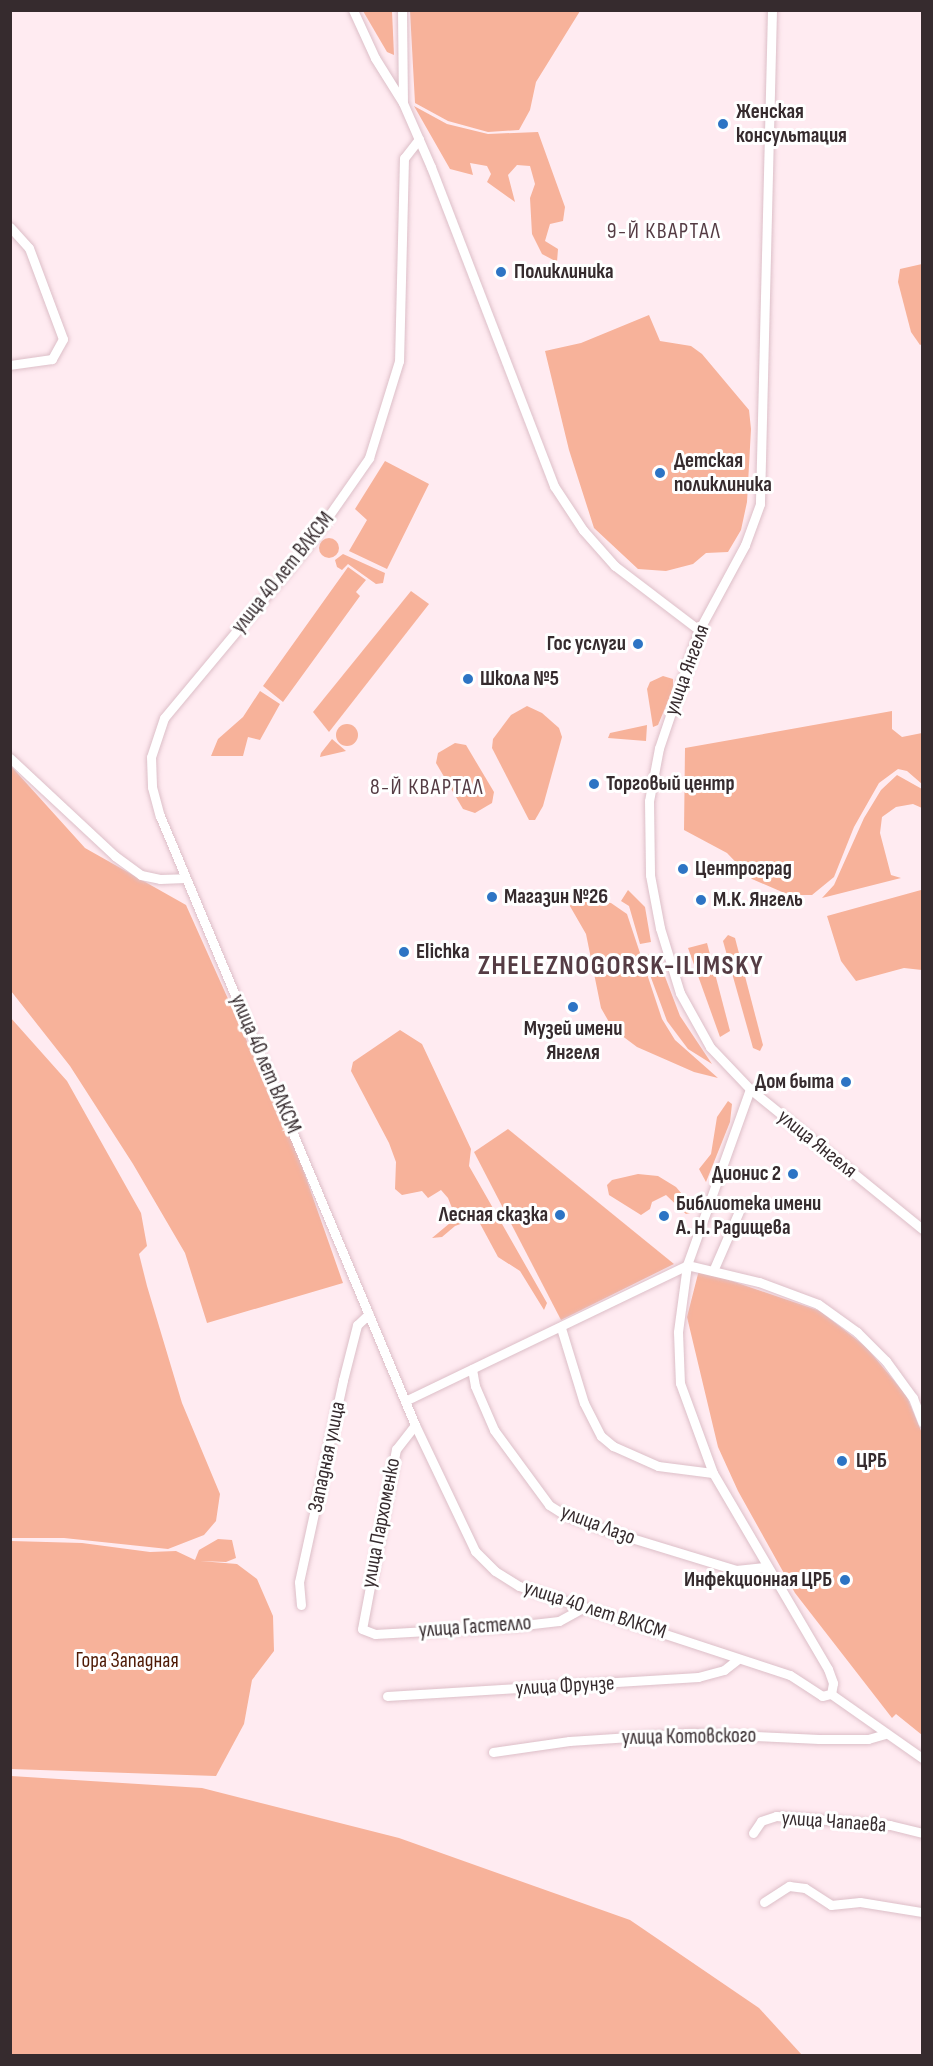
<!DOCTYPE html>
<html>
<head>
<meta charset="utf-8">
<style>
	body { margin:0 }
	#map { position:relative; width:933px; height:2066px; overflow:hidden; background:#ffebf1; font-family:"Sofia Sans Condensed",sans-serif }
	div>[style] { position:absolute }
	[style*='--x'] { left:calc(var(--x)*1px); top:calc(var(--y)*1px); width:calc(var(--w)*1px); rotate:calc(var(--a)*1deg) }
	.green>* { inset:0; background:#f7b29a }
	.round { border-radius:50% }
	.roads { filter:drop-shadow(0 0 2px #ddbfc8) drop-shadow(0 0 2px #ddbfc8) }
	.minor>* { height:9px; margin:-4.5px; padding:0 4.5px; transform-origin:4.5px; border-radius:4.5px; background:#fff }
	.dots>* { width:16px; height:16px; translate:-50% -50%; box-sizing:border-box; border:3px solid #fff; border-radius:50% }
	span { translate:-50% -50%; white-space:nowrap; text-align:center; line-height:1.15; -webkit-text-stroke:6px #fff; paint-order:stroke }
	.poi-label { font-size:21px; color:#362b2e; font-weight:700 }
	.left { translate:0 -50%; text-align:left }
	.right { translate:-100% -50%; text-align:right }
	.street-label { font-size:21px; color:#362b2e }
	.park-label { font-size:21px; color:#4f1a05 }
	.neighbourhood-label { font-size:22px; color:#553c44; letter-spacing:1.5px }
	.district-label { font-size:27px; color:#553c44; font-weight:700; letter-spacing:1.5px }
	.frame { position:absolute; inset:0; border:12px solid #362b2e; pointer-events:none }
</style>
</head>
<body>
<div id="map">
	<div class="green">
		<div style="clip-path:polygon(363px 11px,392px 11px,394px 55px,387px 52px)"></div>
		<div style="clip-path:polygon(410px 11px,410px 10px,580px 11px,536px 82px,530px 110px,519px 130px,488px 132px,448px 121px,415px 103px)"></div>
		<div style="clip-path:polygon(414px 106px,447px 124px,488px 134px,538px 132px,565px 207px,563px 221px,550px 224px,545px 241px,558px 249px,557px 262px,542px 254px,532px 234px,530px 198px,535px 184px,530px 166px,517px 165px,508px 175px,515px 202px,487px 182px,491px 174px,487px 166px,470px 163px,473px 175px,450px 169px)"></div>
		<div style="clip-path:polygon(922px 264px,922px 344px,920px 345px,911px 332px,898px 282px,900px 269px)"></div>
		<div style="clip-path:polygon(649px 315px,660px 341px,691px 346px,702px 354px,749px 410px,751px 429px,747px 502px,741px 530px,728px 552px,706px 553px,693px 564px,666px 571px,638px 569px,594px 528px,569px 450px,545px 351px,581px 343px)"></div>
		<div style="clip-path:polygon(385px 461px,429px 484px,387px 569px,349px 551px,367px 520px,355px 509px)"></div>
		<div class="round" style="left:319px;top:538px;width:20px;height:20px"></div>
		<div style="clip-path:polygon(343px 554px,385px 573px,383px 583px,376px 584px,348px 564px,342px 570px,337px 567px,335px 560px)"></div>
		<div style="clip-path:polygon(348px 567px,366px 580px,356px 592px,360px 596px,283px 702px,263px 686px)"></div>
		<div style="clip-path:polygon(411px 591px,429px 604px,329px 732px,313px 712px)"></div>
		<div style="clip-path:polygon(663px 676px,673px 679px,673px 689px,658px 725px,653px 727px,647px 689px,650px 682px)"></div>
		<div style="clip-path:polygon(260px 691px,280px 704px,260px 740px,248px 737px,243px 756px,211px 756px,218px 739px,243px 717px)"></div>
		<div style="clip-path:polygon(527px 706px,542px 713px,559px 728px,562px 737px,543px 806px,535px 820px,529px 820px,492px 748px,493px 739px,511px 715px)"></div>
		<div style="clip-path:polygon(892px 711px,892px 729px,902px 737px,922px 733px,922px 784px,907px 771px,898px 769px,879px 783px,854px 827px,834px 877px,812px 895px,789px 895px,752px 879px,727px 853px,684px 830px,685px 748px)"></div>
		<div class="round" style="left:336px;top:724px;width:22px;height:22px"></div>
		<div style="clip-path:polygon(647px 725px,646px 741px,608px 738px,610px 733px)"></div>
		<div style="clip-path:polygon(332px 739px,346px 751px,320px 757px,321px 753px)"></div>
		<div style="clip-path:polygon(455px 743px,466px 745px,494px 792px,492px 803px,475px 813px,463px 809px,436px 763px,438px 753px)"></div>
		<div style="clip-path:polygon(10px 765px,85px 848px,186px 905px,298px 1155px,343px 1283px,207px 1323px,185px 1253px,133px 1164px,70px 1066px,11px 991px)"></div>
		<div style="clip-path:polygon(897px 775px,922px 789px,922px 808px,913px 804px,896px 807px,882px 817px,880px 833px,891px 875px,901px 878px,822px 898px,834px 885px,864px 818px,881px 790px)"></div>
		<div style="clip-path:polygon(628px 890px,645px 907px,651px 942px,640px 944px,629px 906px,621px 901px)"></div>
		<div style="clip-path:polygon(921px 890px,922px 970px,904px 968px,856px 981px,841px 961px,827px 916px)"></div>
		<div style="clip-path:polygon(586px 899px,611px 903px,627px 914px,662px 1019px,675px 1040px,718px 1078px,694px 1072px,637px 1047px,613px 1029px,601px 1008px,586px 934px,567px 901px)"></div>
		<div style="clip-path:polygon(728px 935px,735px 938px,763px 1045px,760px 1051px,753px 1048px,723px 941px)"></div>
		<div style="clip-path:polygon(707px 943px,730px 1031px,720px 1037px,688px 948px)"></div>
		<div style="clip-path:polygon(656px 953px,680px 1016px,712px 1064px,688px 1049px,667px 1021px,643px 956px)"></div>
		<div style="clip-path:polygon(10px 1017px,67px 1081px,141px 1213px,147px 1246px,139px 1254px,147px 1286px,182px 1403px,220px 1494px,216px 1521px,204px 1535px,168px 1549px,64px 1538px,11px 1538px)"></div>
		<div style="clip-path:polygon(400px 1030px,422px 1044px,471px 1149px,469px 1166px,547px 1303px,544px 1310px,520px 1271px,498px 1257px,477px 1218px,455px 1226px,442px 1237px,432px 1238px,456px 1218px,448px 1198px,441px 1190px,428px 1198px,422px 1191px,402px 1195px,395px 1189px,396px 1162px,389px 1143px,351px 1071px,353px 1062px)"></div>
		<div style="clip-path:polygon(728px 1101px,732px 1104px,730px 1122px,706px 1182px,699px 1169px,711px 1154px,717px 1117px)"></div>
		<div style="clip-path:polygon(508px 1129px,674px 1264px,561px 1320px,474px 1152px)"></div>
		<div style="clip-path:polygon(638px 1174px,658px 1176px,676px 1187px,687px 1200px,690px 1213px,686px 1214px,666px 1195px,652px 1202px,650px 1209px,641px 1215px,609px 1195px,607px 1185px,612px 1180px)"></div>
		<div style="clip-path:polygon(699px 1270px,820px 1311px,866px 1347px,906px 1395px,922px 1433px,922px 1735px,896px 1714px,892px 1718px,795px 1593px,738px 1491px,718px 1447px,687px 1317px)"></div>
		<div style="clip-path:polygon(218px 1539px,232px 1540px,236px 1558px,226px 1562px,200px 1561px,237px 1564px,257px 1579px,273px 1616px,274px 1651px,252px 1680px,244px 1724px,216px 1776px,11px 1769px,11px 1541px,82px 1543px,150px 1552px,176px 1551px,195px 1560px,199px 1550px)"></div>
		<div style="clip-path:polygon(11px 1776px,202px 1788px,399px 1838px,630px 1920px,759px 2008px,802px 2055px,11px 2055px)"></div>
	</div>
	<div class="roads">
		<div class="minor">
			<div style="--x:353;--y:10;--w:53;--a:65.4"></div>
			<div style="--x:375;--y:58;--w:53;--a:58.1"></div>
			<div style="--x:403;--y:103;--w:70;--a:66.4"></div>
			<div style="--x:431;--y:167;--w:342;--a:68.9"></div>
			<div style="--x:554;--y:486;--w:53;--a:56.6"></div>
			<div style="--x:583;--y:530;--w:48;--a:48.4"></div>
			<div style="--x:615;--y:566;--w:106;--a:37.3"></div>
			<div style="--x:402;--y:10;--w:90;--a:89.4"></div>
			<div style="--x:772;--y:10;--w:494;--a:91.4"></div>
			<div style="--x:760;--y:504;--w:44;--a:110.1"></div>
			<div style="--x:745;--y:545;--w:97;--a:118.4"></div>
			<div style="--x:699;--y:630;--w:125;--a:108.7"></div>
			<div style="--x:659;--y:748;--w:54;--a:100.7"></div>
			<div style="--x:649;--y:801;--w:74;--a:89.2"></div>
			<div style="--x:650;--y:875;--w:54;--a:79.3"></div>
			<div style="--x:660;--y:928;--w:68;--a:72.9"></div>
			<div style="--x:680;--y:993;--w:62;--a:60.9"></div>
			<div style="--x:710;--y:1047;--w:58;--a:46.4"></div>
			<div style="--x:750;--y:1089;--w:222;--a:39.1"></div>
			<div style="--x:419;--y:139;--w:24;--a:128"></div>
			<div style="--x:404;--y:158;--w:203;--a:91.4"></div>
			<div style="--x:399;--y:361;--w:102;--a:107.2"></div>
			<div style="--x:369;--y:458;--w:105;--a:124.9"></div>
			<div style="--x:309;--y:544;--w:226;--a:129.8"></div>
			<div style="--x:164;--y:718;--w:41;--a:108.4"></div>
			<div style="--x:151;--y:757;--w:30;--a:88"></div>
			<div style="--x:152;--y:787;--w:30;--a:75"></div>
			<div style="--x:160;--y:816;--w:660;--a:67.28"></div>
			<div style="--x:415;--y:1425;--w:140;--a:64.5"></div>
			<div style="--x:475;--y:1551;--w:28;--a:45"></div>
			<div style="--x:495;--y:1571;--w:28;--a:32"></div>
			<div style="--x:519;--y:1586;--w:285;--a:18.2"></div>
			<div style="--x:790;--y:1675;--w:38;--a:33"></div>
			<div style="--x:822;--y:1696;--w:9;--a:-13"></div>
			<div style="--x:831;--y:1694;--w:111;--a:35.1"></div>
			<div style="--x:10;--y:227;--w:28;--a:48"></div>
			<div style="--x:29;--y:248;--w:97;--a:69.5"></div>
			<div style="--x:63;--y:339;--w:23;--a:119"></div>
			<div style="--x:52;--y:359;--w:42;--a:171.9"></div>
			<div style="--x:10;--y:758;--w:144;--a:43"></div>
			<div style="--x:115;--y:856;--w:32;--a:36"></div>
			<div style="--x:141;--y:875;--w:19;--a:12"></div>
			<div style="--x:160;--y:879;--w:25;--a:-2"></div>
			<div style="--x:750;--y:1089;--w:187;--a:109.7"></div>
			<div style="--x:687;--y:1265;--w:68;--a:97.7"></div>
			<div style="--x:678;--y:1332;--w:51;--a:87.8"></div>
			<div style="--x:680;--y:1383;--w:96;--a:69.9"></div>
			<div style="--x:713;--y:1473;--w:227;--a:59.6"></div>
			<div style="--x:828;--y:1669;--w:15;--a:70"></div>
			<div style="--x:833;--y:1683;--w:11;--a:100"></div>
			<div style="--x:713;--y:1271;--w:68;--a:-66.5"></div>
			<div style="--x:561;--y:1328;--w:78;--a:73"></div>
			<div style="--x:584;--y:1403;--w:37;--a:63"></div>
			<div style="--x:601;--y:1436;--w:16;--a:40"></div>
			<div style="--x:613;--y:1446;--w:49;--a:24"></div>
			<div style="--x:658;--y:1466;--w:55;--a:7.3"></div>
			<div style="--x:472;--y:1369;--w:17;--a:80"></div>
			<div style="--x:475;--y:1386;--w:48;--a:66.6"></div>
			<div style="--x:494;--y:1430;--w:93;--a:53.7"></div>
			<div style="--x:549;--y:1505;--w:19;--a:32"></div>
			<div style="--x:565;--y:1515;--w:53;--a:19.8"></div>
			<div style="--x:615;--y:1533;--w:127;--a:17"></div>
			<div style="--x:736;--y:1570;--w:31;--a:-6"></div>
			<div style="--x:405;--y:1401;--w:313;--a:-25.7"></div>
			<div style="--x:687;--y:1265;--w:74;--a:13.3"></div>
			<div style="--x:759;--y:1282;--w:63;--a:20.4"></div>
			<div style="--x:818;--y:1304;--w:48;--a:35.7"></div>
			<div style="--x:857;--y:1332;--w:41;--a:45"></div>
			<div style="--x:886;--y:1361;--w:46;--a:53.9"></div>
			<div style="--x:913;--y:1398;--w:26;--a:69"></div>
			<div style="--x:415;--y:1425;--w:31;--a:128"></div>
			<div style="--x:396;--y:1449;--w:183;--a:100.7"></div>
			<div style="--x:362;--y:1629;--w:14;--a:21"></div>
			<div style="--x:375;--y:1634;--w:140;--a:-3.3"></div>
			<div style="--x:515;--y:1626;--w:44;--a:-6.5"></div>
			<div style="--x:559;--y:1621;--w:29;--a:-29"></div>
			<div style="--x:301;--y:1605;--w:23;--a:-95"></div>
			<div style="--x:299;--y:1582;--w:207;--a:-77.7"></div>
			<div style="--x:343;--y:1380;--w:57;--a:-75.7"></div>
			<div style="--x:357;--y:1325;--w:16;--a:-43"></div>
			<div style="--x:387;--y:1696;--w:312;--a:-3.5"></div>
			<div style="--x:698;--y:1677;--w:27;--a:-15"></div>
			<div style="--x:724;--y:1670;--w:18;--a:-38"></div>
			<div style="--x:493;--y:1752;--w:77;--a:-8.2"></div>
			<div style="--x:569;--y:1741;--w:123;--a:-3.7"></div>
			<div style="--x:692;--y:1733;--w:127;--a:2.7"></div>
			<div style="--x:819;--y:1739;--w:49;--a:0"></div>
			<div style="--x:868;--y:1739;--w:18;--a:-16"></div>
			<div style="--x:753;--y:1833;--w:14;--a:-56"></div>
			<div style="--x:761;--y:1821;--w:16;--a:-18"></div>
			<div style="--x:776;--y:1816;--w:114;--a:4.5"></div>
			<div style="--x:890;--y:1825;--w:33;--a:14"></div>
			<div style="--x:764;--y:1902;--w:30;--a:-33"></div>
			<div style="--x:789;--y:1886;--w:16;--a:7"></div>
			<div style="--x:805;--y:1888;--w:31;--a:33"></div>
			<div style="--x:831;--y:1905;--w:29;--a:-6"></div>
			<div style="--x:860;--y:1902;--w:63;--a:9.2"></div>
		</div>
	</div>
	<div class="dots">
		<div style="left:723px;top:124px;background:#2d74c4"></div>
		<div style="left:501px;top:272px;background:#2d74c4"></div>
		<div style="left:660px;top:473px;background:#2d74c4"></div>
		<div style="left:638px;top:644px;background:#2d74c4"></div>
		<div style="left:468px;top:679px;background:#2d74c4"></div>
		<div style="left:594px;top:784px;background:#2d74c4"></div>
		<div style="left:683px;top:869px;background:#2d74c4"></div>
		<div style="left:492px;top:897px;background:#2d74c4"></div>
		<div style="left:701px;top:900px;background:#2d74c4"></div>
		<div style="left:404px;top:952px;background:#2d74c4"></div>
		<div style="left:573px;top:1007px;background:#2d74c4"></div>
		<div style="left:846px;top:1082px;background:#2d74c4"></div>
		<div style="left:793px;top:1174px;background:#2d74c4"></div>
		<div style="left:560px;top:1215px;background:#2d74c4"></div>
		<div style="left:664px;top:1216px;background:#2d74c4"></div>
		<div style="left:842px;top:1461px;background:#2d74c4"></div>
		<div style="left:845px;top:1580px;background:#2d74c4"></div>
	</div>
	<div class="poi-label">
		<span class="left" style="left:736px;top:124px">Женская<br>консультация</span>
		<span class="left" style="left:514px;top:272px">Поликлиника</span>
		<span class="left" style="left:674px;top:473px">Детская<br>поликлиника</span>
		<span class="right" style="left:626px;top:644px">Гос услуги</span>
		<span class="left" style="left:480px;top:679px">Школа №5</span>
		<span class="left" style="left:606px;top:784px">Торговый центр</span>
		<span class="left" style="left:695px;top:869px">Центроград</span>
		<span class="left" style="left:504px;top:897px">Магазин №26</span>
		<span class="left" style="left:713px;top:900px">М.К. Янгель</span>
		<span class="left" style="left:416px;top:952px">Elichka</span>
		<span style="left:573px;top:1041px">Музей имени<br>Янгеля</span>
		<span class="right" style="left:834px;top:1082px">Дом быта</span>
		<span class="right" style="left:781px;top:1174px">Дионис 2</span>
		<span class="left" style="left:676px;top:1216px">Библиотека имени<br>А. Н. Радищева</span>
		<span class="right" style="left:548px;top:1215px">Лесная сказка</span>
		<span class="left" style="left:856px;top:1461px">ЦРБ</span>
		<span class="right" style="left:832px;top:1580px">Инфекционная ЦРБ</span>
	</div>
	<div class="street-label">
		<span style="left:283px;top:573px;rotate:-51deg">улица 40 лет ВЛКСМ</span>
		<span style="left:687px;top:670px;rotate:-70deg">улица Янгеля</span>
		<span style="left:265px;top:1064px;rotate:67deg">улица 40 лет ВЛКСМ</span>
		<span style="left:817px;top:1144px;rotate:39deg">улица Янгеля</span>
		<span style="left:327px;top:1457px;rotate:-78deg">Западная улица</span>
		<span style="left:381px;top:1523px;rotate:-79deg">улица Пархоменко</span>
		<span style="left:598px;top:1525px;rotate:21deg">улица Лазо</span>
		<span style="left:595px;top:1610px;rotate:18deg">улица 40 лет ВЛКСМ</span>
		<span style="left:475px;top:1627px;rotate:-4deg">улица Гастелло</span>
		<span style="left:565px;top:1686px;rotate:-3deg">улица Фрунзе</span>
		<span style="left:689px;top:1737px;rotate:-1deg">улица Котовского</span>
		<span style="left:834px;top:1822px;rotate:4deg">улица Чапаева</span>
	</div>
	<div class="park-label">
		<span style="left:127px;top:1661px">Гора Западная</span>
	</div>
	<div class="neighbourhood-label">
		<span style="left:664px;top:232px">9-Й КВАРТАЛ</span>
		<span style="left:427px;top:788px">8-Й КВАРТАЛ</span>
	</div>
	<div class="district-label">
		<span style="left:621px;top:967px">ZHELEZNOGORSK-ILIMSKY</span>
	</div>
	<div class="frame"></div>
</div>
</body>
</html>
